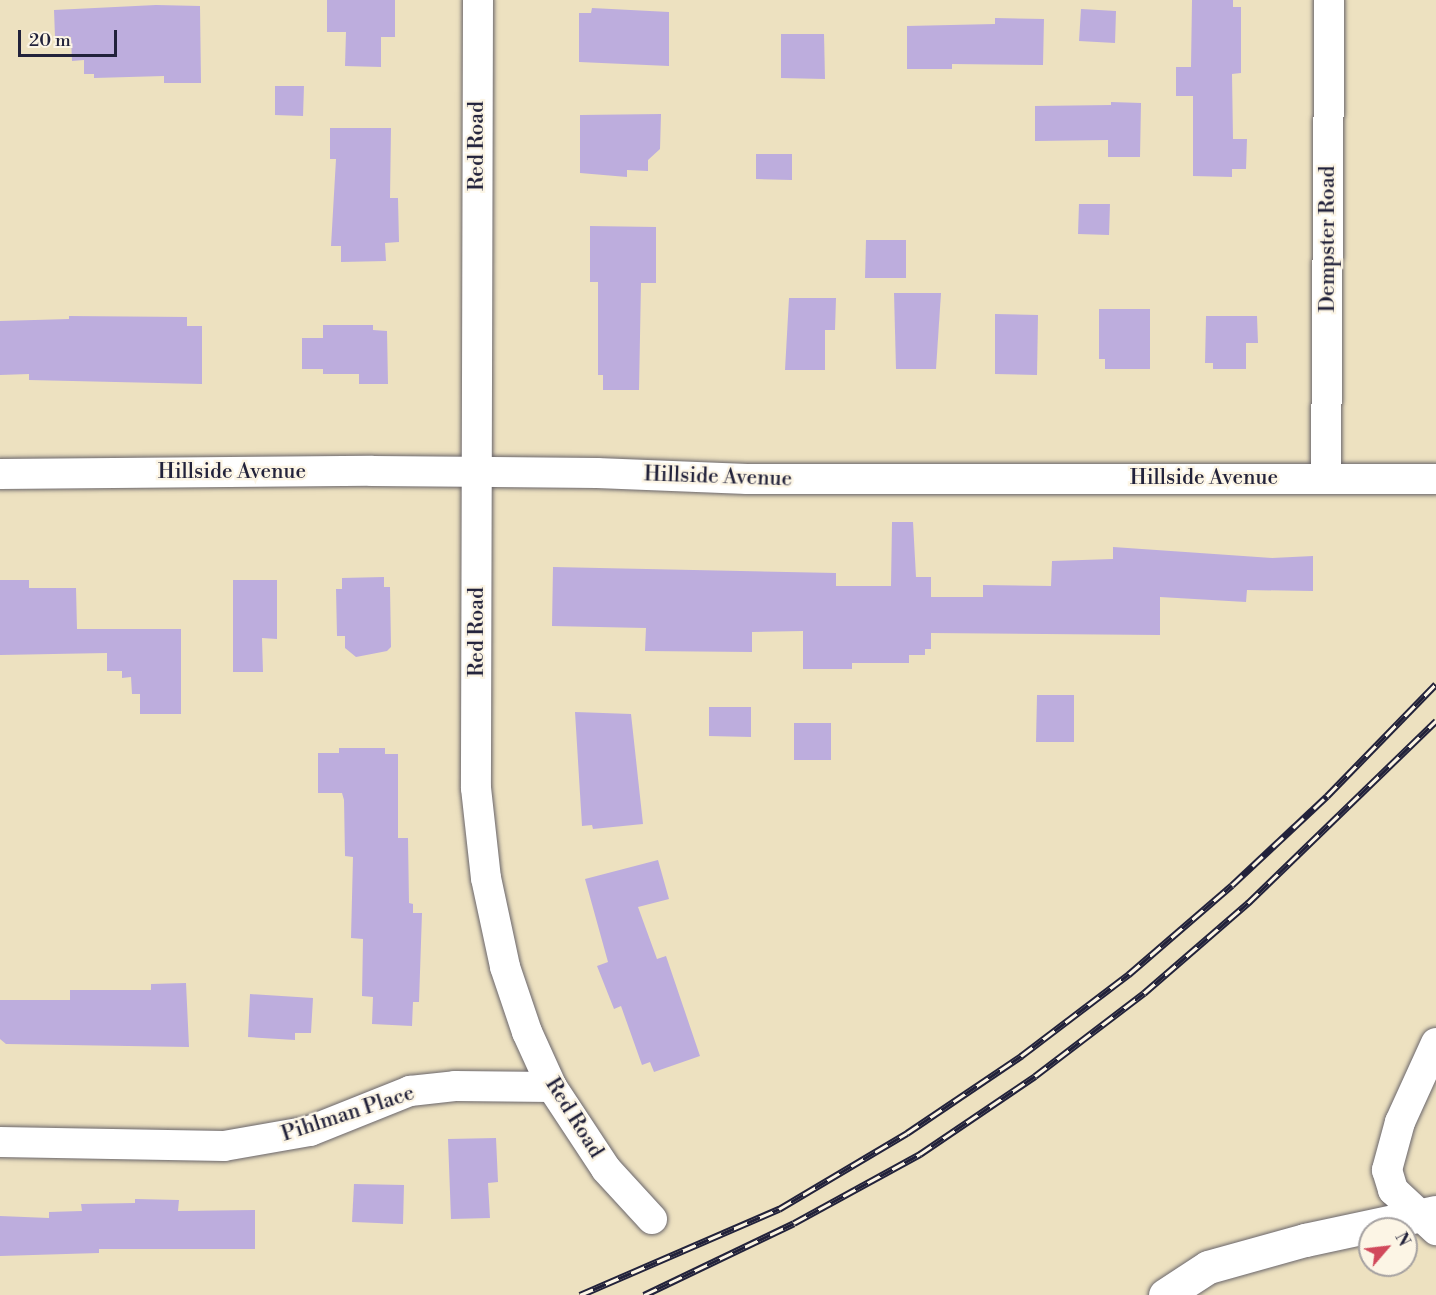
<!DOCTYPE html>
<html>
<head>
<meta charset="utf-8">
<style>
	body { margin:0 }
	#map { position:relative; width:1436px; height:1295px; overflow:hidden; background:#ede1c0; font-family:"Libre Bodoni",serif }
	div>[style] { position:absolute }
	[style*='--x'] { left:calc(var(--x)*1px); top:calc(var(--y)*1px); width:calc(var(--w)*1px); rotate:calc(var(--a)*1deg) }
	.building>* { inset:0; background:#bdaddd }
	.roads { filter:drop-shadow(0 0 2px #69656a) drop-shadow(0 0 2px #69656a) }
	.minor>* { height:30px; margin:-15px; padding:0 15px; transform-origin:15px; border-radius:15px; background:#fff }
	.tertiary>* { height:33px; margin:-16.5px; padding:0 16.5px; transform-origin:16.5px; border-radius:16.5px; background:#fff }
	.rail>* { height:7px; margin-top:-3.5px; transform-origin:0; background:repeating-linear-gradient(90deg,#fcf5e5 0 14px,#22223b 0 28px); box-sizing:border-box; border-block:2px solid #22223b }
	span { translate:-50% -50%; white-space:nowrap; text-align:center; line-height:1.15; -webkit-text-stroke:4.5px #fcf5e5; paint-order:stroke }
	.street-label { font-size:21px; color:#22223b }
	.north { position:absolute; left:1358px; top:1217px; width:60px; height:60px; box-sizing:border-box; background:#fcf5e5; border:2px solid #a5a1a1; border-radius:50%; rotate:62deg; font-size:16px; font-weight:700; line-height:24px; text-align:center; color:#22223b }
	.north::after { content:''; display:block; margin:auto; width:21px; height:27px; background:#d1495b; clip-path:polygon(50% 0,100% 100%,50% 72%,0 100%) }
	.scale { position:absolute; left:18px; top:30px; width:99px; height:27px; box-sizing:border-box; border:3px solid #22223b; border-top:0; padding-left:8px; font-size:18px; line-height:21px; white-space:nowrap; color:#22223b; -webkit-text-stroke:4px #fcf5e5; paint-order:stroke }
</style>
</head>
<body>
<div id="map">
	<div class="building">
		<div style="clip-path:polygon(327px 0,395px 0,395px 37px,381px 37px,381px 67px,345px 66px,346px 32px,327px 32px)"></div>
		<div style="clip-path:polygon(1192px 0,1233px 0,1233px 7px,1241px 7px,1241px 73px,1232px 74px,1233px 139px,1247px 139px,1246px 169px,1232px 169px,1232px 177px,1193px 176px,1193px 96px,1176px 96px,1176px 67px,1191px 67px)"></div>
		<div style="clip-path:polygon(156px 5px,200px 6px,201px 83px,164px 83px,164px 76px,94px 78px,94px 74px,84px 74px,84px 60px,72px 61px,71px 37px,55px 37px,54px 10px)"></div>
		<div style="clip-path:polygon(592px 8px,669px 12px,669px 66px,579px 62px,579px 13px,591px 13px)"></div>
		<div style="clip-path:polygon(1081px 9px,1116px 11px,1115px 43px,1079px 41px)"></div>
		<div style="clip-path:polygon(995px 18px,1044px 19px,1043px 65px,952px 64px,952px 69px,907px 69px,907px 26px,995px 24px)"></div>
		<div style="clip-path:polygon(781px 34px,824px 34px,825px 79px,781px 78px)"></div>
		<div style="clip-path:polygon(275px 86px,304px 86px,303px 116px,275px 115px)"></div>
		<div style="clip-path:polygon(1111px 102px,1141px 103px,1140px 157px,1108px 157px,1108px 140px,1035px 141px,1035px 106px,1111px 105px)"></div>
		<div style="clip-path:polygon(661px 114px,660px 149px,648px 160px,648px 171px,627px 170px,627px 177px,580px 173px,580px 115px)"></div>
		<div style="clip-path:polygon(330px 128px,391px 128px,390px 198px,398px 198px,399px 242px,385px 243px,386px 261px,341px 262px,341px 246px,331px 246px,336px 159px,330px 159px)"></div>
		<div style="clip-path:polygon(756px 154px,792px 154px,792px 180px,756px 179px)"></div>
		<div style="clip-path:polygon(1079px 204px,1110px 204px,1109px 235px,1078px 234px)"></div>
		<div style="clip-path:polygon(590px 226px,656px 227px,656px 283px,641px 283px,639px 390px,603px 390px,603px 375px,598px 375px,598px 282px,590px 282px)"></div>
		<div style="clip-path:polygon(866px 240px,906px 240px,906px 278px,865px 278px)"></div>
		<div style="clip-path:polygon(894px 293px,941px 293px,936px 369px,896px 369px)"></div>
		<div style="clip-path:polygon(789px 298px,836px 298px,835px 330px,825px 330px,825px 370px,785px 370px)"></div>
		<div style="clip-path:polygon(1099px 309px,1150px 309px,1150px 369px,1105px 369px,1105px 359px,1099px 359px)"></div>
		<div style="clip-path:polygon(995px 314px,1038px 315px,1037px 375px,995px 374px)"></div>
		<div style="clip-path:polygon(69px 316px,187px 317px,187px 326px,202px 326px,202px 384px,29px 380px,29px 374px,0 375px,0 321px,69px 319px)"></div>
		<div style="clip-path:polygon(1206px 316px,1257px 316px,1258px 343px,1246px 343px,1246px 369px,1213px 369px,1213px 363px,1205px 363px)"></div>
		<div style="clip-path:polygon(323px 325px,373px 325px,373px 330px,387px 331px,388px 384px,359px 384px,359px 374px,323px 374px,323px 369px,302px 369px,302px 338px,323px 338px)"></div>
		<div style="clip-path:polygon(892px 522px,913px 522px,916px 577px,931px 577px,931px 597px,983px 597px,983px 585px,1051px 586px,1052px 561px,1113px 559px,1113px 547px,1272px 558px,1313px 556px,1313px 591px,1247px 590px,1246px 602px,1160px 597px,1160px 635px,931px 633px,931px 649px,925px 649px,925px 655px,909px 655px,909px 663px,852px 663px,852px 669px,803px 669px,803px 631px,752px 632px,752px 652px,645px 651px,646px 628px,552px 626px,553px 567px,836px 573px,836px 586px,891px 586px)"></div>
		<div style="clip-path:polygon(384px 577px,384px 587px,390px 587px,391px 647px,387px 651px,356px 657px,345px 648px,345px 636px,337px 636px,336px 589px,342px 589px,342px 578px)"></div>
		<div style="clip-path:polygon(0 580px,29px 580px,29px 588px,76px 588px,77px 629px,181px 629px,181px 714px,140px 714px,140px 694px,132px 694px,131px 677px,122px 678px,122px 671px,107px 671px,107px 653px,0 655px)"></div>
		<div style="clip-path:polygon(233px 580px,277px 580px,277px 639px,262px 638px,263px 672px,233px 672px)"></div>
		<div style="clip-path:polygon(1037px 695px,1074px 695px,1074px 742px,1036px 742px)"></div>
		<div style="clip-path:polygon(709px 707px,751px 707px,751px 737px,709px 736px)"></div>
		<div style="clip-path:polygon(575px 712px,631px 714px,643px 824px,593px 829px,592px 825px,582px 826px)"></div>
		<div style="clip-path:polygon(794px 723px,831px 723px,831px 760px,794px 760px)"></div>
		<div style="clip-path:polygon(339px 748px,385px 748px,385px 754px,398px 754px,398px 838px,408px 838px,409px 903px,413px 904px,413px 913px,422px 913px,419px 1002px,413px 1002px,412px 1026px,372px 1024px,373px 997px,362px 996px,363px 939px,351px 938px,353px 857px,345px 856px,344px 800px,342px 793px,318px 793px,318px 753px,339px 753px)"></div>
		<div style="clip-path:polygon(658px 860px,669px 899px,638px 907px,657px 959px,666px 956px,700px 1056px,654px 1072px,650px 1062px,642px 1065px,621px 1006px,614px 1009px,597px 966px,608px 962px,585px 879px)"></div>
		<div style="clip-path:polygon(186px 983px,189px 1047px,6px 1044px,0 1039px,0 1000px,70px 1000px,70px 990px,151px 990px,151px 984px)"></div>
		<div style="clip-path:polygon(250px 994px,313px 998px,311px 1033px,295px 1033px,295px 1040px,248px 1037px)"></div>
		<div style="clip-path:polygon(496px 1138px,498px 1182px,488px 1183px,490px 1218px,451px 1219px,448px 1139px)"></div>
		<div style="clip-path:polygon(354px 1184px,404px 1185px,403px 1224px,352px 1222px)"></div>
		<div style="clip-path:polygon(135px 1199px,179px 1200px,178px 1211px,255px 1210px,255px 1249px,99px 1249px,99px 1253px,0 1256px,0 1216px,49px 1218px,49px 1212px,82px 1211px,81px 1204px,135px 1203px)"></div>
	</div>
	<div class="roads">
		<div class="minor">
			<div style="--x:478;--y:0;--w:788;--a:90.15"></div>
			<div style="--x:476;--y:788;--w:91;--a:83.7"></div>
			<div style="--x:486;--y:878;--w:91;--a:77.9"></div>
			<div style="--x:505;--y:967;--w:69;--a:71.3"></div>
			<div style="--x:527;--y:1032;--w:60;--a:65.6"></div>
			<div style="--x:552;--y:1087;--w:98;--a:56.6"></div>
			<div style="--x:606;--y:1169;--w:68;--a:47.4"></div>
			<div style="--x:0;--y:474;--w:372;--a:-0.5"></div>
			<div style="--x:372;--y:471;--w:225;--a:0.5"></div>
			<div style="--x:597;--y:473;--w:150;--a:2.3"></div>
			<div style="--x:747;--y:479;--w:689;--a:0"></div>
			<div style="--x:1326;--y:478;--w:478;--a:-89.6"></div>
			<div style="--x:1436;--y:1043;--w:87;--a:114.5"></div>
			<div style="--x:1400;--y:1122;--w:50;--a:105.2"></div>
			<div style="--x:1387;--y:1170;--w:21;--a:73"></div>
			<div style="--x:1393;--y:1190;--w:59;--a:42.9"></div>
			<div style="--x:0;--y:1142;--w:224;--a:1"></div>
			<div style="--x:224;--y:1146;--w:87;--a:-9.9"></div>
			<div style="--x:310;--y:1131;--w:108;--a:-21.8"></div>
			<div style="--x:410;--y:1091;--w:45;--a:-6.3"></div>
			<div style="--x:455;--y:1086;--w:97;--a:0.6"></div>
		</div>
		<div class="tertiary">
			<div style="--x:1165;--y:1295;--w:51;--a:-33.1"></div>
			<div style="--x:1208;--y:1267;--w:101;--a:-15.6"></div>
			<div style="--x:1305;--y:1240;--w:134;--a:-12.1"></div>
		</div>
	</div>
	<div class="rail">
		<div style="--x:580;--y:1295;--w:217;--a:-23.4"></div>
		<div style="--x:779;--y:1209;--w:149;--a:-30.7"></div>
		<div style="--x:907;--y:1133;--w:138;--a:-34"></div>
		<div style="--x:1021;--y:1056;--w:136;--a:-37.2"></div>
		<div style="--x:1129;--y:974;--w:136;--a:-40.8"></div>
		<div style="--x:1232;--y:885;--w:130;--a:-43.1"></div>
		<div style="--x:1327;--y:796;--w:156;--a:-45.8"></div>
		<div style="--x:644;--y:1295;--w:166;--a:-25.6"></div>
		<div style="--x:794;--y:1223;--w:144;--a:-28.7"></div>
		<div style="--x:920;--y:1154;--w:139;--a:-34.1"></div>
		<div style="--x:1035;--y:1076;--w:137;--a:-37.3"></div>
		<div style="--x:1144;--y:993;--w:138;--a:-40.9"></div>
		<div style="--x:1248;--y:903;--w:262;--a:-44.1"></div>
	</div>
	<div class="street-label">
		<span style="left:477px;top:146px;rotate:-90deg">Red Road</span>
		<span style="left:1328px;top:239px;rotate:-90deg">Dempster Road</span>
		<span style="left:232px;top:472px">Hillside Avenue</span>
		<span style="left:718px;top:477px;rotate:2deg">Hillside Avenue</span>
		<span style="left:1204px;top:478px">Hillside Avenue</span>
		<span style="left:477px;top:632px;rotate:-90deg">Red Road</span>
		<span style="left:348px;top:1114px;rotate:-18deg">Pihlman Place</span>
		<span style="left:574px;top:1118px;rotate:58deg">Red Road</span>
	</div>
	<div class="north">N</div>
	<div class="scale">20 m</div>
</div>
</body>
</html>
